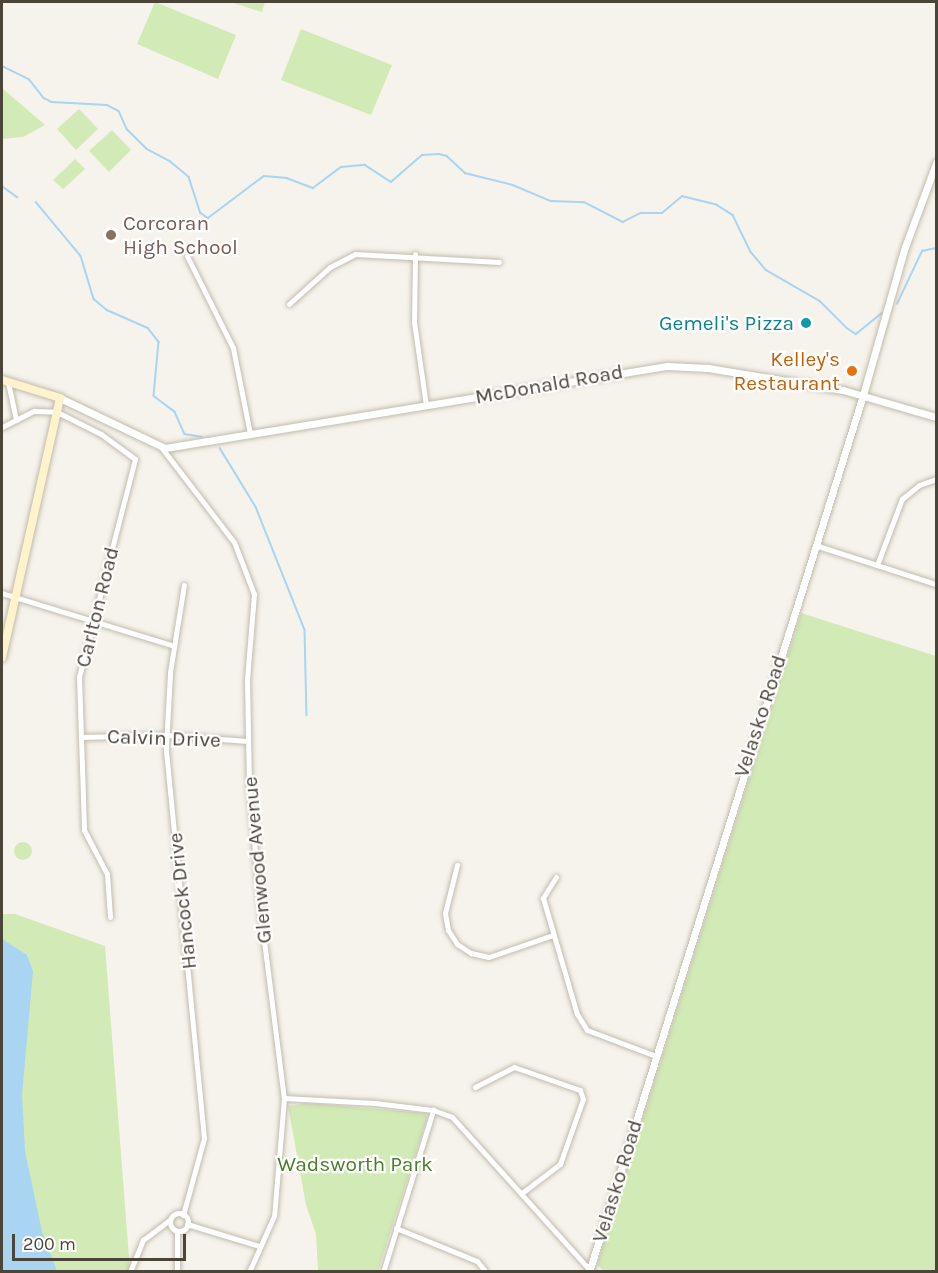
<!DOCTYPE html>
<html>
<head>
<meta charset="utf-8">
<style>
	body { margin:0 }
	#map { position:relative; width:938px; height:1273px; overflow:hidden; background:#f6f3ec; font-family:Karla,sans-serif }
	div>[style] { position:absolute }
	[style*='--x'] { left:calc(var(--x)*1px); top:calc(var(--y)*1px); width:calc(var(--w)*1px); rotate:calc(var(--a)*1deg) }
	.green>* { inset:0; background:#d2eab5 }
	.round { border-radius:50% }
	.water>* { inset:0; background:#a9d4f2 }
	.stream>* { height:1.5px; margin:-0.75px; padding:0 0.75px; transform-origin:0.75px; border-radius:0.75px; background:#a9d4f2 }
	.roads { filter:drop-shadow(0 0 2px #c2bbae) drop-shadow(0 0 2px #c2bbae) }
	.minor>* { height:5px; margin:-2.5px; padding:0 2.5px; transform-origin:2.5px; border-radius:2.5px; background:#fff }
	.minor>.ring { margin:-2.5px; padding:0; box-sizing:content-box; background:none; border:5px solid #fff; border-radius:50% }
	.tertiary>* { height:7px; margin:-3.5px; padding:0 3.5px; transform-origin:3.5px; border-radius:3.5px; background:#fff }
	.secondary>* { height:8px; margin:-4px; padding:0 4px; transform-origin:4px; border-radius:4px; background:#fff3cd }
	.dots>* { width:16px; height:16px; translate:-50% -50%; box-sizing:border-box; border:3px solid #fff; border-radius:50% }
	span { translate:-50% -50%; white-space:nowrap; text-align:center; line-height:1.15; -webkit-text-stroke:4.5px #fff; paint-order:stroke }
	.education-label { font-size:21px; color:#785e54 }
	.left { translate:0 -50%; text-align:left }
	.culture-label { font-size:21px; color:#0d838f }
	.right { translate:-100% -50%; text-align:right }
	.food-label { font-size:21px; color:#c56008 }
	.street-label { font-size:21px; color:#4b4439 }
	.park-label { font-size:21px; color:#4a7f2a }
	.frame { position:absolute; inset:0; border:3px solid #4b4439; pointer-events:none }
	.scale { position:absolute; left:12px; top:1234px; width:174px; height:27px; box-sizing:border-box; border:3px solid #4b4439; border-top:0; padding-left:8px; font-size:18px; line-height:21px; white-space:nowrap; color:#4b4439; -webkit-text-stroke:4px #fff; paint-order:stroke }
</style>
</head>
<body>
<div id="map">
	<div class="green">
		<div style="clip-path:polygon(155px 2px,236px 35px,218px 79px,137px 44px)"></div>
		<div style="clip-path:polygon(230px 2px,265px 2px,262px 12px)"></div>
		<div style="clip-path:polygon(301px 29px,392px 65px,371px 115px,281px 80px)"></div>
		<div style="clip-path:polygon(2px 88px,45px 125px,23px 137px,2px 139px)"></div>
		<div style="clip-path:polygon(79px 109px,98px 129px,76px 150px,57px 129px)"></div>
		<div style="clip-path:polygon(112px 130px,131px 150px,109px 172px,89px 151px)"></div>
		<div style="clip-path:polygon(75px 159px,85px 169px,63px 189px,53px 180px)"></div>
		<div style="clip-path:polygon(801px 613px,936px 656px,936px 1271px,604px 1271px,597px 1265px)"></div>
		<div class="round" style="left:14px;top:842px;width:18px;height:18px"></div>
		<div style="clip-path:polygon(2px 914px,15px 914px,105px 946px,130px 1271px,2px 1271px)"></div>
		<div style="clip-path:polygon(307px 1103px,425px 1113px,427px 1118px,378px 1271px,318px 1271px,316px 1234px,306px 1205px,288px 1106px)"></div>
	</div>
	<div class="water">
		<div style="clip-path:polygon(2px 939px,27px 955px,33px 971px,22px 1095px,25px 1151px,42px 1232px,57px 1271px,2px 1271px)"></div>
	</div>
	<div class="stream">
		<div style="--x:2;--y:66;--w:30;--a:26"></div>
		<div style="--x:29;--y:79;--w:24;--a:52"></div>
		<div style="--x:44;--y:98;--w:9;--a:27"></div>
		<div style="--x:52;--y:102;--w:55;--a:3.1"></div>
		<div style="--x:107;--y:105;--w:13;--a:27"></div>
		<div style="--x:119;--y:111;--w:20;--a:66"></div>
		<div style="--x:127;--y:129;--w:28;--a:45"></div>
		<div style="--x:147;--y:149;--w:26;--a:28"></div>
		<div style="--x:170;--y:161;--w:25;--a:40"></div>
		<div style="--x:189;--y:177;--w:38;--a:72"></div>
		<div style="--x:201;--y:213;--w:9;--a:36"></div>
		<div style="--x:208;--y:218;--w:70;--a:-36.9"></div>
		<div style="--x:264;--y:176;--w:23;--a:5"></div>
		<div style="--x:287;--y:178;--w:28;--a:21"></div>
		<div style="--x:313;--y:188;--w:35;--a:-37"></div>
		<div style="--x:341;--y:167;--w:24;--a:-5"></div>
		<div style="--x:365;--y:165;--w:31;--a:33"></div>
		<div style="--x:391;--y:182;--w:41;--a:-41.1"></div>
		<div style="--x:422;--y:155;--w:17;--a:-3"></div>
		<div style="--x:439;--y:154;--w:8;--a:14"></div>
		<div style="--x:447;--y:156;--w:25;--a:43"></div>
		<div style="--x:465;--y:173;--w:49;--a:14"></div>
		<div style="--x:513;--y:185;--w:41;--a:22.8"></div>
		<div style="--x:551;--y:201;--w:33;--a:2"></div>
		<div style="--x:584;--y:202;--w:44;--a:27.1"></div>
		<div style="--x:623;--y:222;--w:20;--a:-27"></div>
		<div style="--x:641;--y:213;--w:21;--a:0"></div>
		<div style="--x:662;--y:213;--w:26;--a:-40"></div>
		<div style="--x:682;--y:196;--w:36;--a:14"></div>
		<div style="--x:717;--y:205;--w:19;--a:32"></div>
		<div style="--x:733;--y:215;--w:41;--a:64.1"></div>
		<div style="--x:751;--y:252;--w:23;--a:50"></div>
		<div style="--x:766;--y:270;--w:62;--a:29.9"></div>
		<div style="--x:820;--y:301;--w:38;--a:45"></div>
		<div style="--x:847;--y:328;--w:11;--a:34"></div>
		<div style="--x:856;--y:334;--w:33;--a:-39"></div>
		<div style="--x:2;--y:186;--w:19;--a:36"></div>
		<div style="--x:36;--y:202;--w:70;--a:50.2"></div>
		<div style="--x:81;--y:256;--w:45;--a:73.2"></div>
		<div style="--x:94;--y:299;--w:17;--a:40"></div>
		<div style="--x:107;--y:310;--w:45;--a:23.7"></div>
		<div style="--x:148;--y:328;--w:18;--a:52"></div>
		<div style="--x:159;--y:342;--w:54;--a:95.3"></div>
		<div style="--x:154;--y:396;--w:26;--a:37"></div>
		<div style="--x:175;--y:412;--w:24;--a:66"></div>
		<div style="--x:185;--y:434;--w:17;--a:10"></div>
		<div style="--x:897;--y:304;--w:59;--a:-64.7"></div>
		<div style="--x:922;--y:251;--w:14;--a:-12"></div>
		<div style="--x:220;--y:448;--w:69;--a:58.6"></div>
		<div style="--x:256;--y:507;--w:132;--a:68.3"></div>
		<div style="--x:305;--y:630;--w:85;--a:88.7"></div>
	</div>
	<div class="roads">
		<div class="minor">
			<div style="--x:415;--y:254;--w:68;--a:90.8"></div>
			<div style="--x:414;--y:322;--w:84;--a:81.8"></div>
			<div style="--x:187;--y:256;--w:103;--a:63.4"></div>
			<div style="--x:233;--y:348;--w:88;--a:78.8"></div>
			<div style="--x:289;--y:304;--w:55;--a:-42.1"></div>
			<div style="--x:330;--y:267;--w:28;--a:-27"></div>
			<div style="--x:355;--y:254;--w:144;--a:3.2"></div>
			<div style="--x:8;--y:382;--w:39;--a:78"></div>
			<div style="--x:2;--y:427;--w:36;--a:-27"></div>
			<div style="--x:34;--y:411;--w:23;--a:2"></div>
			<div style="--x:57;--y:412;--w:49;--a:26.6"></div>
			<div style="--x:101;--y:434;--w:42;--a:36.3"></div>
			<div style="--x:135;--y:459;--w:225;--a:104.4"></div>
			<div style="--x:79;--y:677;--w:153;--a:88.1"></div>
			<div style="--x:84;--y:830;--w:50;--a:62.4"></div>
			<div style="--x:107;--y:874;--w:43;--a:86"></div>
			<div style="--x:161;--y:447;--w:120;--a:52.5"></div>
			<div style="--x:234;--y:542;--w:56;--a:69"></div>
			<div style="--x:254;--y:594;--w:86;--a:94.7"></div>
			<div style="--x:247;--y:680;--w:107;--a:88.9"></div>
			<div style="--x:249;--y:787;--w:131;--a:84.7"></div>
			<div style="--x:261;--y:917;--w:182;--a:82.8"></div>
			<div style="--x:284;--y:1098;--w:118;--a:94.8"></div>
			<div style="--x:274;--y:1216;--w:61;--a:114.1"></div>
			<div style="--x:815;--y:545;--w:127;--a:17.9"></div>
			<div style="--x:877;--y:565;--w:71;--a:-69.3"></div>
			<div style="--x:902;--y:499;--w:22;--a:-39"></div>
			<div style="--x:919;--y:485;--w:18;--a:-19"></div>
			<div style="--x:2;--y:593;--w:180;--a:17.1"></div>
			<div style="--x:81;--y:737;--w:86;--a:-1.3"></div>
			<div style="--x:167;--y:735;--w:81;--a:4.2"></div>
			<div style="--x:457;--y:865;--w:49;--a:104"></div>
			<div style="--x:445;--y:913;--w:17;--a:80"></div>
			<div style="--x:448;--y:930;--w:17;--a:57"></div>
			<div style="--x:457;--y:944;--w:17;--a:33"></div>
			<div style="--x:471;--y:953;--w:18;--a:13"></div>
			<div style="--x:489;--y:957;--w:68;--a:-19"></div>
			<div style="--x:556;--y:877;--w:25;--a:122"></div>
			<div style="--x:543;--y:898;--w:121;--a:73.7"></div>
			<div style="--x:577;--y:1014;--w:19;--a:58"></div>
			<div style="--x:587;--y:1030;--w:74;--a:20.6"></div>
			<div style="--x:475;--y:1087;--w:44;--a:-27.1"></div>
			<div style="--x:514;--y:1067;--w:70;--a:19.2"></div>
			<div style="--x:580;--y:1090;--w:9;--a:72"></div>
			<div style="--x:583;--y:1099;--w:69;--a:109.5"></div>
			<div style="--x:560;--y:1164;--w:48;--a:142.7"></div>
			<div style="--x:284;--y:1098;--w:91;--a:3.1"></div>
			<div style="--x:375;--y:1103;--w:58;--a:6.9"></div>
			<div style="--x:433;--y:1110;--w:20;--a:20"></div>
			<div style="--x:452;--y:1117;--w:206;--a:48"></div>
			<div class="ring" style="left:170px;top:1213px;width:13px;height:13px"></div>
			<div style="--x:183;--y:1215;--w:80;--a:-74.7"></div>
			<div style="--x:204;--y:1138;--w:393;--a:-95.6"></div>
			<div style="--x:166;--y:747;--w:75;--a:-86.9"></div>
			<div style="--x:170;--y:672;--w:88;--a:-80.9"></div>
			<div style="--x:187;--y:1224;--w:75;--a:17"></div>
			<div style="--x:396;--y:1228;--w:87;--a:22.2"></div>
			<div style="--x:477;--y:1261;--w:14;--a:51"></div>
			<div style="--x:130;--y:1272;--w:35;--a:-68"></div>
			<div style="--x:143;--y:1240;--w:34;--a:-37"></div>
			<div style="--x:177;--y:1272;--w:41;--a:-90"></div>
			<div style="--x:383;--y:1272;--w:170;--a:-72.8"></div>
		</div>
		<div class="tertiary">
			<div style="--x:60;--y:398;--w:116;--a:25.5"></div>
			<div style="--x:165;--y:448;--w:509;--a:-9.28"></div>
			<div style="--x:667;--y:366;--w:41;--a:2.8"></div>
			<div style="--x:708;--y:368;--w:137;--a:9.3"></div>
			<div style="--x:843;--y:390;--w:97;--a:16.2"></div>
			<div style="--x:589;--y:1272;--w:919;--a:-72.65"></div>
			<div style="--x:863;--y:395;--w:154;--a:-74.2"></div>
			<div style="--x:905;--y:247;--w:90;--a:-69.7"></div>
		</div>
		<div class="secondary">
			<div style="--x:2;--y:380;--w:61;--a:17.2"></div>
			<div style="--x:60;--y:398;--w:266;--a:102.6"></div>
		</div>
	</div>
	<div class="dots">
		<div style="left:111px;top:235px;background:#8d6e63"></div>
		<div style="left:806px;top:323px;background:#0f9aa8"></div>
		<div style="left:852px;top:371px;background:#e8710a"></div>
	</div>
	<div class="education-label">
		<span class="left" style="left:123px;top:235px">Corcoran<br>High School</span>
	</div>
	<div class="culture-label">
		<span class="right" style="left:794px;top:323px">Gemeli's Pizza</span>
	</div>
	<div class="food-label">
		<span class="right" style="left:840px;top:371px">Kelley's<br>Restaurant</span>
	</div>
	<div class="street-label">
		<span style="left:549px;top:384px;rotate:-10deg">McDonald Road</span>
		<span style="left:97px;top:607px;rotate:-76deg">Carlton Road</span>
		<span style="left:760px;top:716px;rotate:-72deg">Velasko Road</span>
		<span style="left:164px;top:738px;rotate:2deg">Calvin Drive</span>
		<span style="left:257px;top:860px;rotate:-95deg">Glenwood Avenue</span>
		<span style="left:182px;top:901px;rotate:-96deg">Hancock Drive</span>
		<span style="left:617px;top:1181px;rotate:-73deg">Velasko Road</span>
	</div>
	<div class="park-label">
		<span style="left:355px;top:1164px">Wadsworth Park</span>
	</div>
	<div class="frame"></div>
	<div class="scale">200 m</div>
</div>
</body>
</html>
